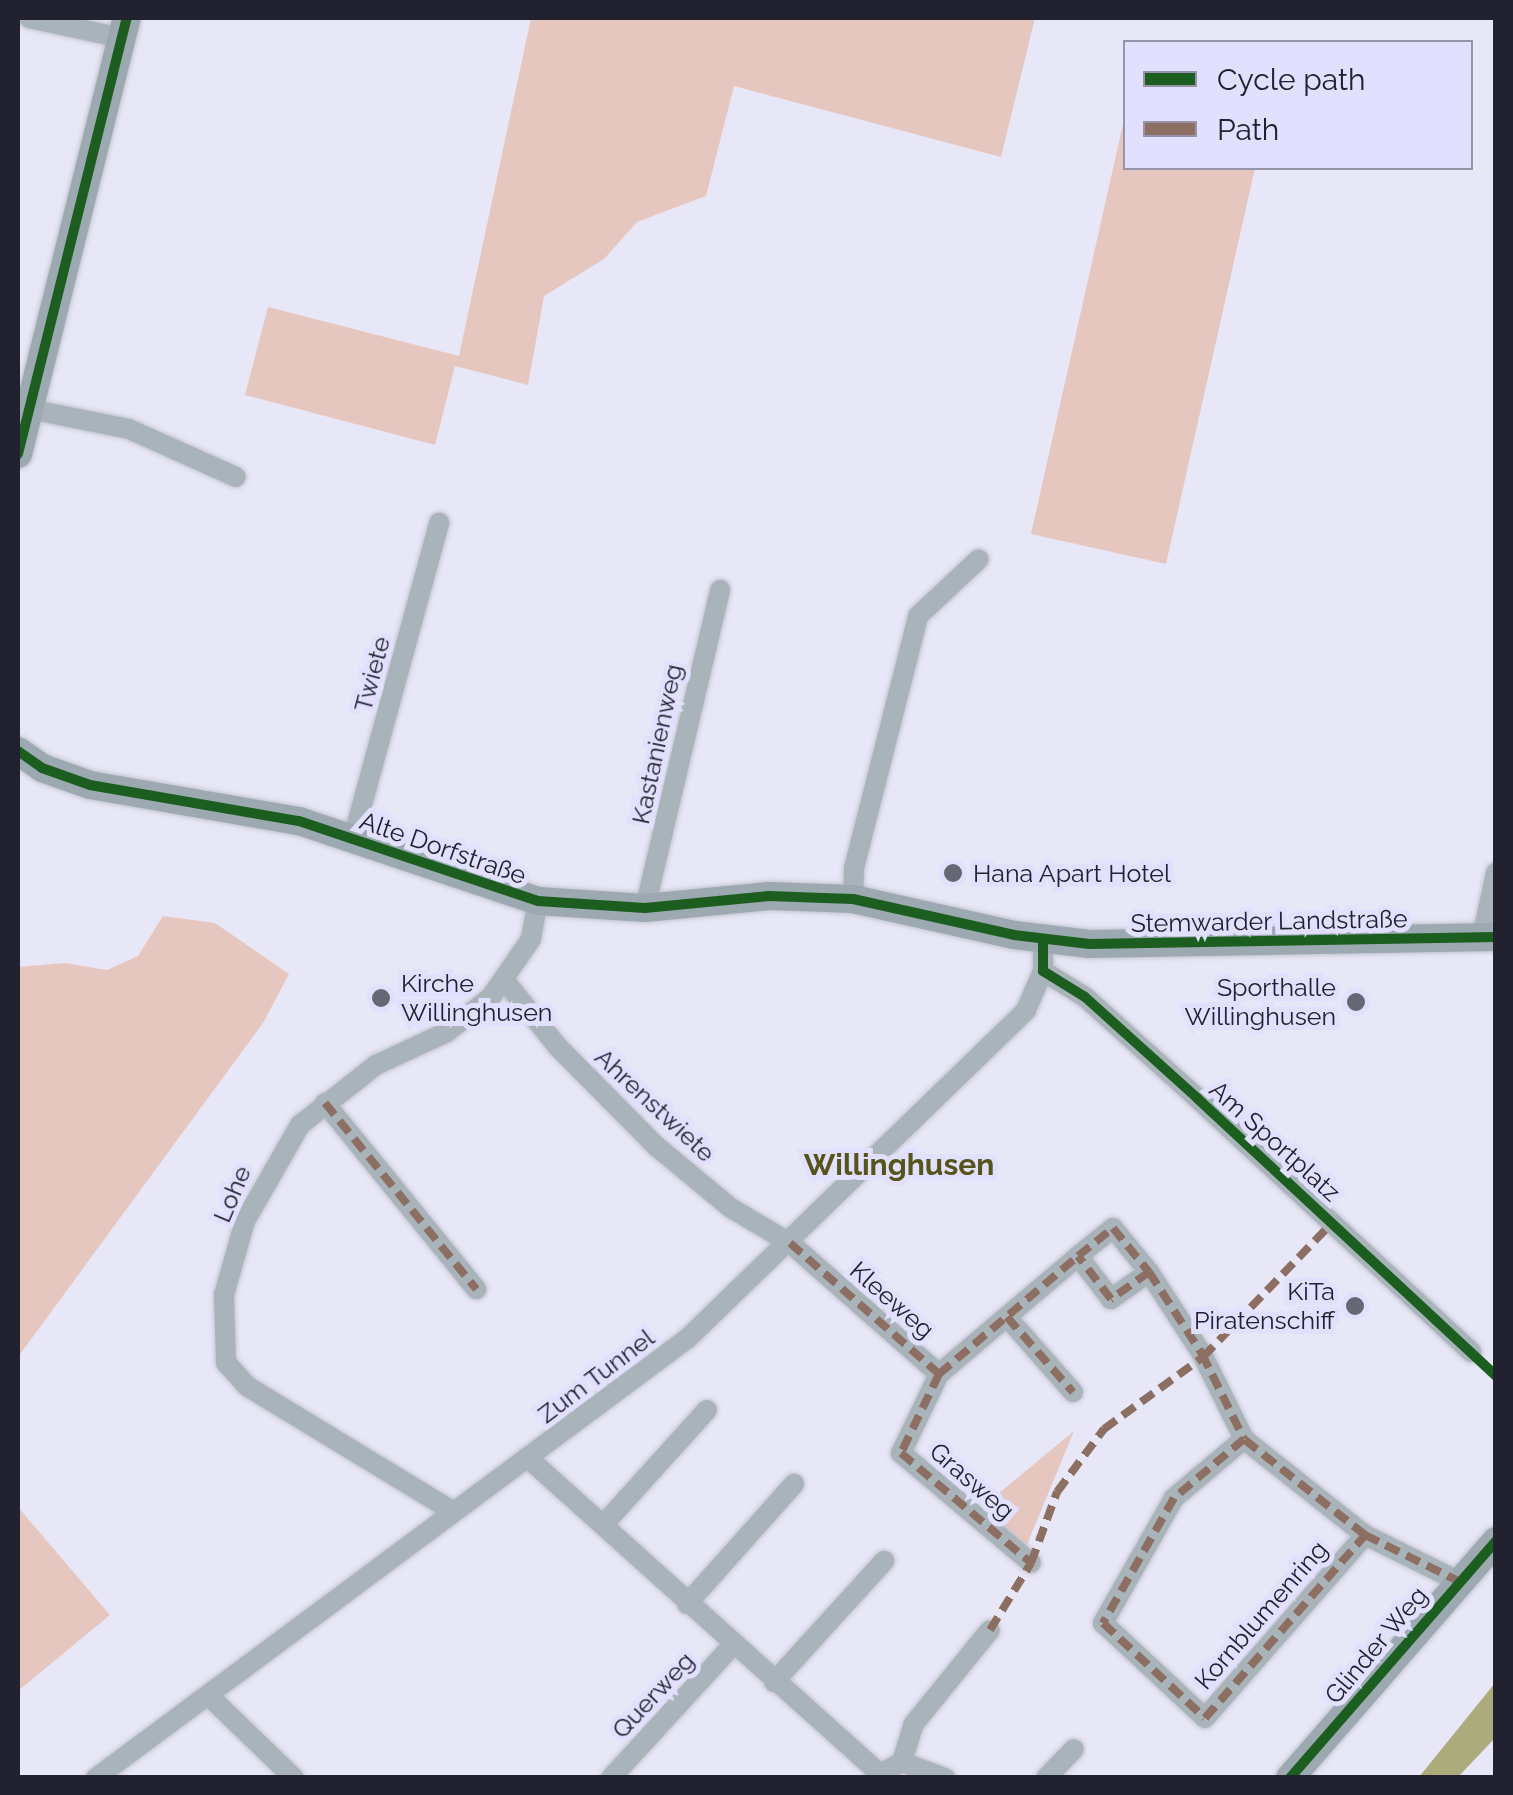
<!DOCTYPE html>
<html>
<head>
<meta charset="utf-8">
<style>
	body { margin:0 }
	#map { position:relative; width:1513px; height:1795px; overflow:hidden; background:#e7e7f7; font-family:Raleway,sans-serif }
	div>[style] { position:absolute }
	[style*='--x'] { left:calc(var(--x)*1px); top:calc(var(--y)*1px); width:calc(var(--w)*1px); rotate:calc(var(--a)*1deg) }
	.green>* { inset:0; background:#e6c7bf }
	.water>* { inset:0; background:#acab7c }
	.roads { filter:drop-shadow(0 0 2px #c5c5d1) drop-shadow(0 0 2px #c5c5d1) }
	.street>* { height:20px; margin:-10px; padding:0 10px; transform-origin:10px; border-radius:10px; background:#a9b3ba }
	.secondary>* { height:28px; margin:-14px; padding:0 14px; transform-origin:14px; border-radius:14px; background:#9ca9b0 }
	.quiet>* { height:8px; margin-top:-4px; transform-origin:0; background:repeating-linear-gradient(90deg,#8d6e63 0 15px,transparent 0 23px) }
	.cycleway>* { height:10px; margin:-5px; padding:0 5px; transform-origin:5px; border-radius:5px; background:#1b5e20 }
	.dots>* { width:28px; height:28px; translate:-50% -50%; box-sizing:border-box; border:5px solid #e1e0fe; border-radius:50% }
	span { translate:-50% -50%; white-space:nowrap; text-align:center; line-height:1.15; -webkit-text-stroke:10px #e1e0fe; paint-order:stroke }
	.street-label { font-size:25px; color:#22212f }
	.poi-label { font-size:25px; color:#22212f }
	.left { translate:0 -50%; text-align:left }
	.right { translate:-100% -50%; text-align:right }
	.quarter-label { font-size:30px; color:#565418; font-weight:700 }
	.frame { position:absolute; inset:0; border:20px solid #22212f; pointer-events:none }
	.legend { position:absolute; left:1123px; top:40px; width:350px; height:130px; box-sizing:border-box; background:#e1e0fe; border:2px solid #9594ab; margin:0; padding:12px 18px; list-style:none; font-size:30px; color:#22212f }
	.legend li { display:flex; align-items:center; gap:20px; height:50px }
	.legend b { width:50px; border:2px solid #9594ab }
</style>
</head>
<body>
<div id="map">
	<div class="green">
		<div style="clip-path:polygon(531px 18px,1035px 18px,1001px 157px,734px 86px,706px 196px,637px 222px,604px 259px,544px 296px,528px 385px,455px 366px,435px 445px,245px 395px,268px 307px,459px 356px)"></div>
		<div style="clip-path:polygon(1125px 115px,1126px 168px,1255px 168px,1166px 564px,1031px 534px)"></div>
		<div style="clip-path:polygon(163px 916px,215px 923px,289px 974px,263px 1023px,18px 1357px,18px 967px,65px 963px,107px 970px,138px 956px)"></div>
		<div style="clip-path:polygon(1074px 1431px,1026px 1547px,981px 1508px)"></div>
		<div style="clip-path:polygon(18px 1507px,110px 1615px,18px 1691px)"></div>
	</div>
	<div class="water">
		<div style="clip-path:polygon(1495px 1683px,1495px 1738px,1458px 1777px,1419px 1777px)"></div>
	</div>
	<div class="roads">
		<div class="street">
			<div style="--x:29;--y:18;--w:95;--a:12.1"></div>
			<div style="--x:29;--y:409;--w:102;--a:11.3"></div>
			<div style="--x:129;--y:429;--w:117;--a:24.2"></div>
			<div style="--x:353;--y:838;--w:327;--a:-74.7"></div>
			<div style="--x:853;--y:899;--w:31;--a:-88"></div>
			<div style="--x:854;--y:868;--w:260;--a:-75.7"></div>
			<div style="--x:918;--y:616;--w:83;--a:-43.1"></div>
			<div style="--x:645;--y:908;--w:327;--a:-76.7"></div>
			<div style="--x:1482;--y:937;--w:66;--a:-77.7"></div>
			<div style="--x:1043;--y:971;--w:49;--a:31.8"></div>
			<div style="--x:1085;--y:997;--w:151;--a:42"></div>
			<div style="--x:1197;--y:1098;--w:374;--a:42.8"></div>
			<div style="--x:505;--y:981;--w:83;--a:51.3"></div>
			<div style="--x:557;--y:1046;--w:141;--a:45.3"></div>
			<div style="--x:656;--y:1146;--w:97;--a:39.6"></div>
			<div style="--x:731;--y:1208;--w:69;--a:30.7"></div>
			<div style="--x:790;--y:1243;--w:198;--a:41.3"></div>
			<div style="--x:939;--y:1374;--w:182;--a:-40.3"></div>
			<div style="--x:1078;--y:1256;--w:45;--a:-38.7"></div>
			<div style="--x:1113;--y:1228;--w:57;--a:50.7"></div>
			<div style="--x:1149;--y:1272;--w:47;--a:144.6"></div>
			<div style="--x:1111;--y:1299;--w:54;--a:-127.5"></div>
			<div style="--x:325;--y:1103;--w:240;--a:50.9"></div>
			<div style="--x:1149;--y:1272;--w:98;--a:57.1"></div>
			<div style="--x:1202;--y:1354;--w:95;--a:63.7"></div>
			<div style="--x:1244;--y:1439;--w:92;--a:139.9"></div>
			<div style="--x:1174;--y:1498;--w:144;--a:119.6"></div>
			<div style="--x:1103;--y:1623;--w:139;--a:43"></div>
			<div style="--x:1205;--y:1718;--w:243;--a:-48.8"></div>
			<div style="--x:1365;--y:1535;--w:154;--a:-141.6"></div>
			<div style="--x:1007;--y:1317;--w:100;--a:48.7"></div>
			<div style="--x:939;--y:1374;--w:88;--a:115.7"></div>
			<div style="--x:901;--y:1453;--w:170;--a:40.2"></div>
			<div style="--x:528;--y:1458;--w:473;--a:41.9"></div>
			<div style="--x:880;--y:1774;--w:25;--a:-29"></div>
			<div style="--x:902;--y:1762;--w:46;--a:20.4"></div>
			<div style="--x:449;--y:1509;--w:237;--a:-148.7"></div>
			<div style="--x:247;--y:1386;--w:31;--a:-132"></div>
			<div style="--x:226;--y:1363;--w:68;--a:-91.7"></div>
			<div style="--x:224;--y:1295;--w:77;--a:-74.2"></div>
			<div style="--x:245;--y:1221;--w:111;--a:-60.2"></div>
			<div style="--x:300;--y:1125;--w:97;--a:-38.3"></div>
			<div style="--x:376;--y:1065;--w:78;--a:-24.9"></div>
			<div style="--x:447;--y:1032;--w:56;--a:-38.5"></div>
			<div style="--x:491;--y:997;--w:70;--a:-55.4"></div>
			<div style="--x:531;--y:939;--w:39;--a:-80"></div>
			<div style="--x:603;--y:1525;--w:155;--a:-47.9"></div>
			<div style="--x:1365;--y:1535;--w:102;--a:26.3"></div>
			<div style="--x:687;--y:1604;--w:161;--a:-48.3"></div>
			<div style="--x:774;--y:1682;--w:164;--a:-47.7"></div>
			<div style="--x:209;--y:1696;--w:118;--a:44"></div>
			<div style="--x:902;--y:1762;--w:39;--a:-73"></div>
			<div style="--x:913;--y:1725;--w:122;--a:-51"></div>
			<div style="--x:96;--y:1778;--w:736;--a:-36.61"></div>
			<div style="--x:687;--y:1339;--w:472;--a:-44.1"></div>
			<div style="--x:1026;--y:1010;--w:43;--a:-66.4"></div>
			<div style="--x:1043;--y:971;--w:32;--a:-90"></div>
			<div style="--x:611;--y:1778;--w:179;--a:-47.5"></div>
			<div style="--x:1046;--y:1778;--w:40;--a:-46"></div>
		</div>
		<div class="secondary">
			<div style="--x:18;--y:454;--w:449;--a:-76"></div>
			<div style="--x:18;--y:751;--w:29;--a:35"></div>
			<div style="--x:42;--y:768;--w:51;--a:19.5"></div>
			<div style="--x:90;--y:785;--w:212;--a:9.8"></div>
			<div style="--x:299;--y:821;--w:252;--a:18.5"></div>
			<div style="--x:538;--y:901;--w:107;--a:3.7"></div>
			<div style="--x:645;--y:908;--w:125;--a:-5.5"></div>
			<div style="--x:769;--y:896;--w:84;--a:2"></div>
			<div style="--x:853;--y:899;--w:165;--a:12.6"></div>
			<div style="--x:1014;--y:935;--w:76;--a:6.8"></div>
			<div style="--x:1089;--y:944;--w:407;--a:-1"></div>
			<div style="--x:1290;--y:1778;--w:314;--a:-49"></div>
		</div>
	</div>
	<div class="quiet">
		<div style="--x:325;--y:1103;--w:240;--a:50.9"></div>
		<div style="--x:790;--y:1243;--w:198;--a:41.3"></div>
		<div style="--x:939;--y:1374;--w:182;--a:-40.3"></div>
		<div style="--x:1078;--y:1256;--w:45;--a:-38.7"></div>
		<div style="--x:1113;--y:1228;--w:57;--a:50.7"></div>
		<div style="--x:1149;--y:1272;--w:47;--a:144.6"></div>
		<div style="--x:1111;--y:1299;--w:54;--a:-127.5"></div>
		<div style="--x:1149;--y:1272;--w:98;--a:57.1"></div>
		<div style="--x:1202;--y:1354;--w:95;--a:63.7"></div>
		<div style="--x:1244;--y:1439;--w:92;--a:139.9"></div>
		<div style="--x:1174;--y:1498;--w:144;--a:119.6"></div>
		<div style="--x:1103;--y:1623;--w:139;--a:43"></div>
		<div style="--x:1205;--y:1718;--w:243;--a:-48.8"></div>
		<div style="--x:1365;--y:1535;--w:154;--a:-141.6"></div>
		<div style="--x:1007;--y:1317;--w:100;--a:48.7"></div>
		<div style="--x:939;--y:1374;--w:88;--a:115.7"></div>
		<div style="--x:901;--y:1453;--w:170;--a:40.2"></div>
		<div style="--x:1365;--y:1535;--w:102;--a:26.3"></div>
		<div style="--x:990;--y:1630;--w:79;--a:-58.5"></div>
		<div style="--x:1031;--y:1563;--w:76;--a:-69.9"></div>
		<div style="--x:1057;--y:1492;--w:79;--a:-53.3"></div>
		<div style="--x:1104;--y:1429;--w:122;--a:-36"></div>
		<div style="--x:1203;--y:1357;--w:189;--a:-46.1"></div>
	</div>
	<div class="cycleway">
		<div style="--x:18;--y:454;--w:449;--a:-76"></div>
		<div style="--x:18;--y:751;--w:29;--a:35"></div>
		<div style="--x:42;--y:768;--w:51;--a:19.5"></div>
		<div style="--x:90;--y:785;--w:212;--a:9.8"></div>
		<div style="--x:299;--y:821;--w:252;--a:18.5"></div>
		<div style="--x:538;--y:901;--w:107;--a:3.7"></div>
		<div style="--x:645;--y:908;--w:125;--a:-5.5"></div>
		<div style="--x:769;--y:896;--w:84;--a:2"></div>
		<div style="--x:853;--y:899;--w:165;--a:12.6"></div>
		<div style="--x:1014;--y:935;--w:76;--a:6.8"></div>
		<div style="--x:1089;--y:944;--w:407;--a:-1"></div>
		<div style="--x:1043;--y:939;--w:32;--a:90"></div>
		<div style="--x:1043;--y:971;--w:49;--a:31.8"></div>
		<div style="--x:1085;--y:997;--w:151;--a:42"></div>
		<div style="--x:1197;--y:1098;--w:408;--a:42.9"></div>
		<div style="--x:1290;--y:1778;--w:314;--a:-49"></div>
	</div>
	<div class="dots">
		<div style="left:953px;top:873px;background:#676675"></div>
		<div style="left:381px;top:998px;background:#676675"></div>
		<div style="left:1356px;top:1002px;background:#676675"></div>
		<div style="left:1355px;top:1306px;background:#676675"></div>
	</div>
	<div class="street-label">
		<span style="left:372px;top:674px;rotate:-75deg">Twiete</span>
		<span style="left:657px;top:744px;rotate:-78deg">Kastanienweg</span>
		<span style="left:443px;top:848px;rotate:19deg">Alte Dorfstraße</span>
		<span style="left:1269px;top:921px;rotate:-1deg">Stemwarder Landstraße</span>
		<span style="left:655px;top:1105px;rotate:43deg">Ahrenstwiete</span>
		<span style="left:1275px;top:1141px;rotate:42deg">Am Sportplatz</span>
		<span style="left:232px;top:1194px;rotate:-67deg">Lohe</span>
		<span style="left:892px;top:1300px;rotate:41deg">Kleeweg</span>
		<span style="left:596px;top:1376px;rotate:-37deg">Zum Tunnel</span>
		<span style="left:972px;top:1481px;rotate:41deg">Grasweg</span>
		<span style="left:1261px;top:1615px;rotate:-49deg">Kornblumenring</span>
		<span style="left:1376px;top:1645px;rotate:-50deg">Glinder Weg</span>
		<span style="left:653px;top:1695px;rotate:-47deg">Querweg</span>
	</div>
	<div class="poi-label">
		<span class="left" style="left:973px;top:873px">Hana Apart Hotel</span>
		<span class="left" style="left:401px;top:998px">Kirche<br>Willinghusen</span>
		<span class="right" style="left:1336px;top:1002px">Sporthalle<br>Willinghusen</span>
		<span class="right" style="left:1335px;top:1306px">KiTa<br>Piratenschiff</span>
	</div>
	<div class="quarter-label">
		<span style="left:899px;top:1165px">Willinghusen</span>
	</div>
	<div class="frame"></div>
	<ul class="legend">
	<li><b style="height:12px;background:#1b5e20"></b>Cycle path</li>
	<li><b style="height:12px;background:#8d6e63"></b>Path</li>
	</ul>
</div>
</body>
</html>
